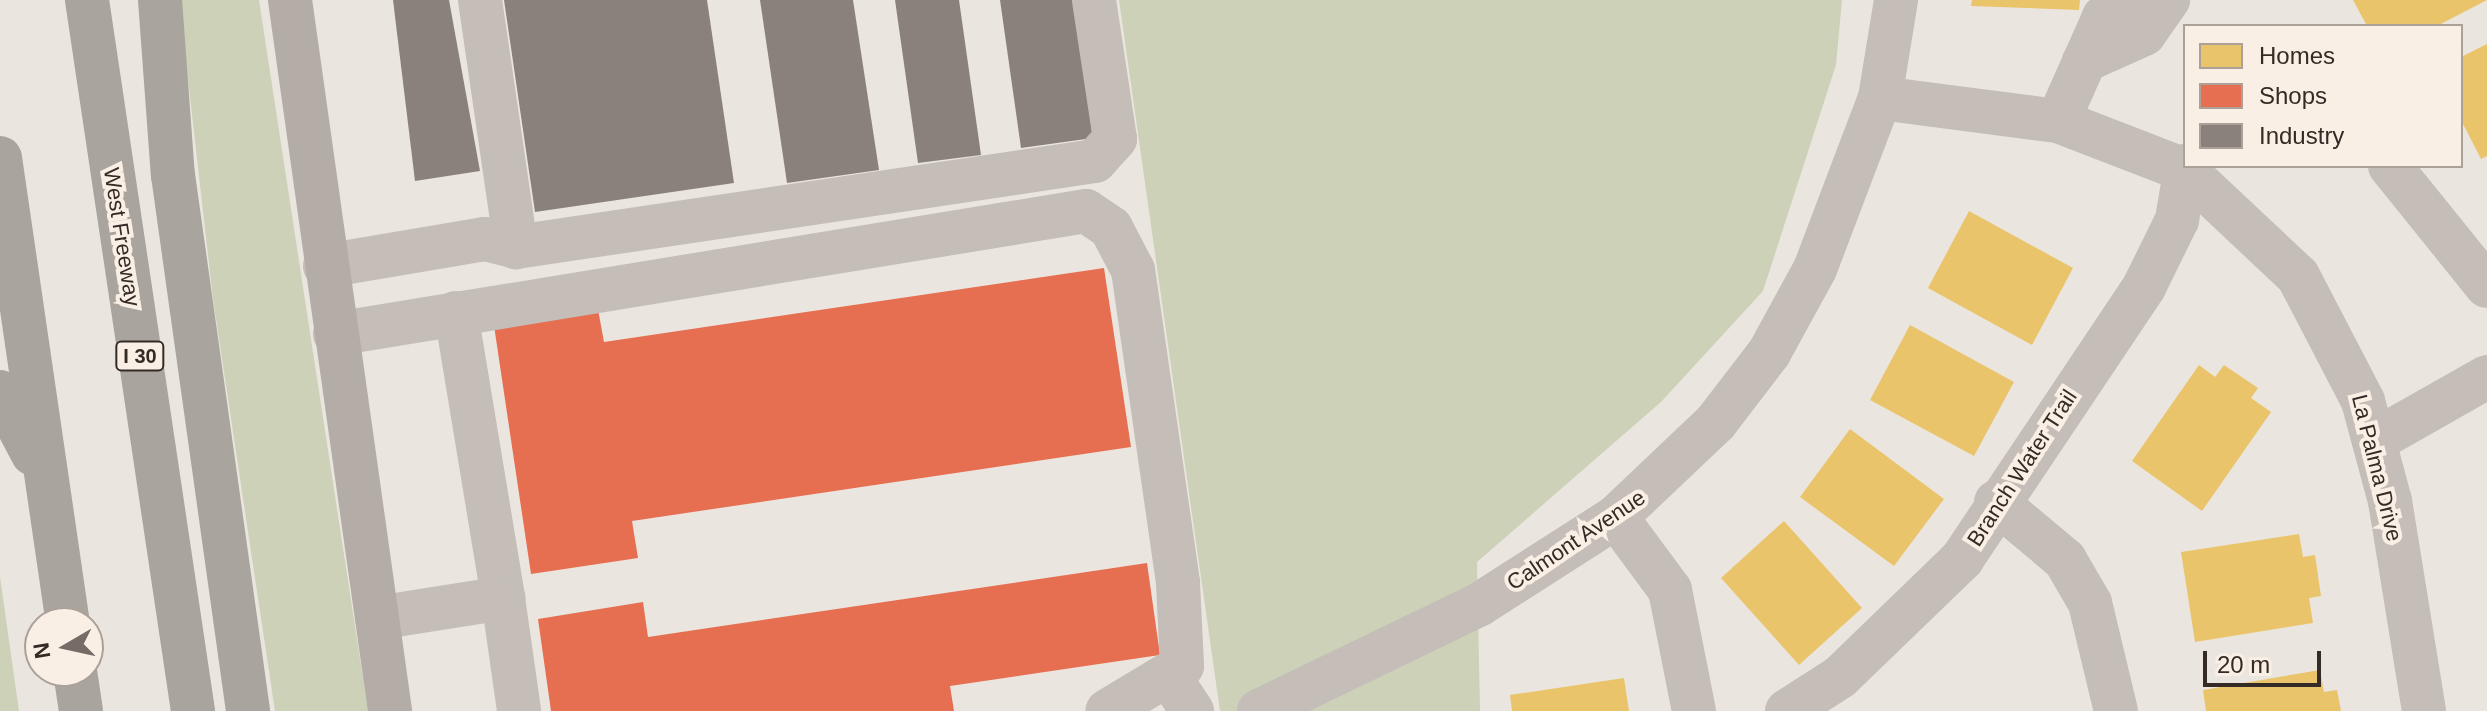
<!DOCTYPE html>
<html>
<head>
<meta charset="utf-8">
<style>
	body { margin:0 }
	#map { position:relative; width:2487px; height:711px; overflow:hidden; background:#ebe5df; font-family:Arial,sans-serif }
	div>[style] { position:absolute }
	[style*='--x'] { left:calc(var(--x)*1px); top:calc(var(--y)*1px); width:calc(var(--w)*1px); rotate:calc(var(--a)*1deg) }
	.green>* { inset:0; background:#cdd1b8 }
	.homes>* { inset:0; background:#e9c46a }
	.shops>* { inset:0; background:#e76f51 }
	.industry>* { inset:0; background:#8a817c }
	.minor>* { height:44px; margin:-22px; padding:0 22px; transform-origin:22px; border-radius:22px; background:#c4bdb8 }
	.major>* { height:44px; margin:-22px; padding:0 22px; transform-origin:22px; border-radius:22px; background:#b3aca7 }
	.highway>* { height:44px; margin:-22px; padding:0 22px; transform-origin:22px; border-radius:22px; background:#aaa49e }
	span { translate:-50% -50%; white-space:nowrap; text-align:center; line-height:1.15; -webkit-text-stroke:8px #f9efe5; paint-order:stroke }
	.shield-label span { padding:2px 6px; background:#f9efe5; border:2px solid; border-radius:6px; -webkit-text-stroke-width:0 }
	.shield-label { font-size:20px; color:#352b26; font-weight:700 }
	.street-label { font-size:22px; color:#352b26 }
	.legend { position:absolute; left:2183px; top:24px; width:280px; height:144px; box-sizing:border-box; background:#f9efe5; border:2px solid #aba199; margin:0; padding:10px 14px; list-style:none; font-size:24px; color:#352b26 }
	.legend li { display:flex; align-items:center; gap:16px; height:40px }
	.legend b { width:40px; border:2px solid #aba199 }
	.north { position:absolute; left:24px; top:607px; width:80px; height:80px; box-sizing:border-box; background:#f9efe5; border:2px solid #aba199; border-radius:50%; rotate:261deg; font-size:22px; font-weight:700; line-height:32px; text-align:center; color:#352b26 }
	.north::after { content:''; display:block; margin:auto; width:28px; height:36px; background:#756c67; clip-path:polygon(50% 0,100% 100%,50% 72%,0 100%) }
	.scale { position:absolute; left:2203px; top:651px; width:118px; height:36px; box-sizing:border-box; border:4px solid #352b26; border-top:0; padding-left:10px; font-size:24px; line-height:28px; white-space:nowrap; color:#352b26; -webkit-text-stroke:6px #f9efe5; paint-order:stroke }
</style>
</head>
<body>
<div id="map">
	<div class="green">
		<div style="clip-path:polygon(179px 0,259px 0,368px 711px,275px 711px,213px 299px)"></div>
		<div style="clip-path:polygon(1119px 0,1842px 0,1836px 65px,1763px 291px,1661px 402px,1477px 562px,1480px 711px,1220px 711px)"></div>
		<div style="clip-path:polygon(0 577px,19px 711px,0 711px)"></div>
	</div>
	<div class="homes">
		<div style="clip-path:polygon(1972px 0,2080px 0,2079px 10px,1971px 6px)"></div>
		<div style="clip-path:polygon(2353px 0,2487px 0,2437px 26px,2367px 26px)"></div>
		<div style="clip-path:polygon(2487px 44px,2487px 156px,2481px 159px,2461px 120px,2461px 57px)"></div>
		<div style="clip-path:polygon(1969px 211px,2073px 268px,2032px 345px,1928px 288px)"></div>
		<div style="clip-path:polygon(1910px 325px,2014px 382px,1974px 456px,1870px 400px)"></div>
		<div style="clip-path:polygon(2199px 365px,2215px 377px,2224px 365px,2258px 388px,2251px 398px,2271px 412px,2202px 511px,2132px 461px)"></div>
		<div style="clip-path:polygon(1850px 429px,1944px 499px,1894px 566px,1800px 497px)"></div>
		<div style="clip-path:polygon(1784px 521px,1862px 608px,1799px 665px,1721px 578px)"></div>
		<div style="clip-path:polygon(2299px 534px,2303px 557px,2315px 555px,2321px 596px,2309px 598px,2313px 623px,2195px 642px,2181px 552px)"></div>
		<div style="clip-path:polygon(2320px 670px,2324px 692px,2337px 690px,2341px 711px,2206px 711px,2203px 690px)"></div>
		<div style="clip-path:polygon(1624px 678px,1629px 711px,1512px 711px,1510px 695px)"></div>
	</div>
	<div class="shops">
		<div style="clip-path:polygon(1104px 268px,1131px 447px,632px 521px,638px 558px,531px 574px,493px 319px,597px 304px,604px 342px)"></div>
		<div style="clip-path:polygon(1147px 563px,1160px 655px,950px 686px,954px 711px,551px 711px,538px 619px,643px 602px,648px 637px)"></div>
	</div>
	<div class="industry">
		<div style="clip-path:polygon(393px 0,449px 0,480px 171px,415px 181px)"></div>
		<div style="clip-path:polygon(504px 0,707px 0,734px 183px,535px 212px)"></div>
		<div style="clip-path:polygon(760px 0,853px 0,879px 170px,787px 183px)"></div>
		<div style="clip-path:polygon(895px 0,959px 0,981px 155px,918px 163px)"></div>
		<div style="clip-path:polygon(1000px 0,1074px 0,1093px 138px,1021px 148px)"></div>
	</div>
	<div class="minor">
		<div style="--x:480;--y:0;--w:250;--a:81.7"></div>
		<div style="--x:2084;--y:61;--w:66;--a:-24.2"></div>
		<div style="--x:2144;--y:34;--w:42;--a:-54.8"></div>
		<div style="--x:1880;--y:98;--w:179;--a:7.4"></div>
		<div style="--x:2058;--y:121;--w:136;--a:21.1"></div>
		<div style="--x:2185;--y:170;--w:155;--a:43.2"></div>
		<div style="--x:2298;--y:276;--w:141;--a:62.5"></div>
		<div style="--x:2363;--y:401;--w:104;--a:74.9"></div>
		<div style="--x:2390;--y:501;--w:213;--a:80.8"></div>
		<div style="--x:2058;--y:121;--w:114;--a:-66.1"></div>
		<div style="--x:2104;--y:17;--w:29;--a:-36"></div>
		<div style="--x:2390;--y:166;--w:154;--a:51.1"></div>
		<div style="--x:325;--y:266;--w:162;--a:-9.6"></div>
		<div style="--x:485;--y:239;--w:32;--a:14"></div>
		<div style="--x:516;--y:247;--w:585;--a:-8.45"></div>
		<div style="--x:1095;--y:161;--w:30;--a:-48"></div>
		<div style="--x:1115;--y:139;--w:141;--a:-98.6"></div>
		<div style="--x:456;--y:313;--w:289;--a:80.6"></div>
		<div style="--x:335;--y:334;--w:761;--a:-9.3"></div>
		<div style="--x:1086;--y:211;--w:30;--a:34"></div>
		<div style="--x:1111;--y:228;--w:47;--a:62.4"></div>
		<div style="--x:1133;--y:270;--w:316;--a:81.8"></div>
		<div style="--x:1178;--y:583;--w:83;--a:87.2"></div>
		<div style="--x:1182;--y:666;--w:87;--a:149"></div>
		<div style="--x:2374;--y:441;--w:130;--a:-29.5"></div>
		<div style="--x:1996;--y:502;--w:90;--a:40"></div>
		<div style="--x:2065;--y:560;--w:50;--a:59.8"></div>
		<div style="--x:2090;--y:603;--w:111;--a:76.5"></div>
		<div style="--x:1616;--y:517;--w:91;--a:53.5"></div>
		<div style="--x:1670;--y:590;--w:123;--a:78.8"></div>
		<div style="--x:377;--y:618;--w:128;--a:-9"></div>
		<div style="--x:503;--y:598;--w:114;--a:81.9"></div>
		<div style="--x:1169;--y:676;--w:42;--a:56.7"></div>
		<div style="--x:1259;--y:711;--w:246;--a:-25.8"></div>
		<div style="--x:1480;--y:604;--w:161;--a:-32.6"></div>
		<div style="--x:1616;--y:517;--w:138;--a:-43.5"></div>
		<div style="--x:1716;--y:422;--w:87;--a:-52.5"></div>
		<div style="--x:1769;--y:353;--w:96;--a:-61.3"></div>
		<div style="--x:1815;--y:269;--w:183;--a:-69.2"></div>
		<div style="--x:1880;--y:98;--w:99;--a:-80.7"></div>
		<div style="--x:1787;--y:711;--w:63;--a:-32.7"></div>
		<div style="--x:1840;--y:677;--w:170;--a:-44"></div>
		<div style="--x:1962;--y:559;--w:327;--a:-56.2"></div>
		<div style="--x:2144;--y:287;--w:75;--a:-63.8"></div>
		<div style="--x:2177;--y:220;--w:55;--a:-80.5"></div>
	</div>
	<div class="major">
		<div style="--x:290;--y:0;--w:718;--a:81.99"></div>
	</div>
	<div class="highway">
		<div style="--x:87;--y:0;--w:719;--a:81.52"></div>
		<div style="--x:160;--y:0;--w:175;--a:85.8"></div>
		<div style="--x:173;--y:175;--w:541;--a:82.03"></div>
		<div style="--x:0;--y:158;--w:470;--a:81.7"></div>
		<div style="--x:0;--y:392;--w:70;--a:62"></div>
		<div style="--x:75;--y:671;--w:40;--a:81.5"></div>
	</div>
	<div class="shield-label">
		<span style="left:140px;top:356px">I 30</span>
	</div>
	<div class="street-label">
		<span style="left:122px;top:237px;rotate:81deg">West Freeway</span>
		<span style="left:2022px;top:468px;rotate:-57deg">Branch Water Trail</span>
		<span style="left:2377px;top:468px;rotate:76deg">La Palma Drive</span>
		<span style="left:1576px;top:540px;rotate:-34deg">Calmont Avenue</span>
	</div>
	<ul class="legend">
	<li><b style="height:22px;background:#e9c46a"></b>Homes</li>
	<li><b style="height:22px;background:#e76f51"></b>Shops</li>
	<li><b style="height:22px;background:#8a817c"></b>Industry</li>
	</ul>
	<div class="north">N</div>
	<div class="scale">20 m</div>
</div>
</body>
</html>
